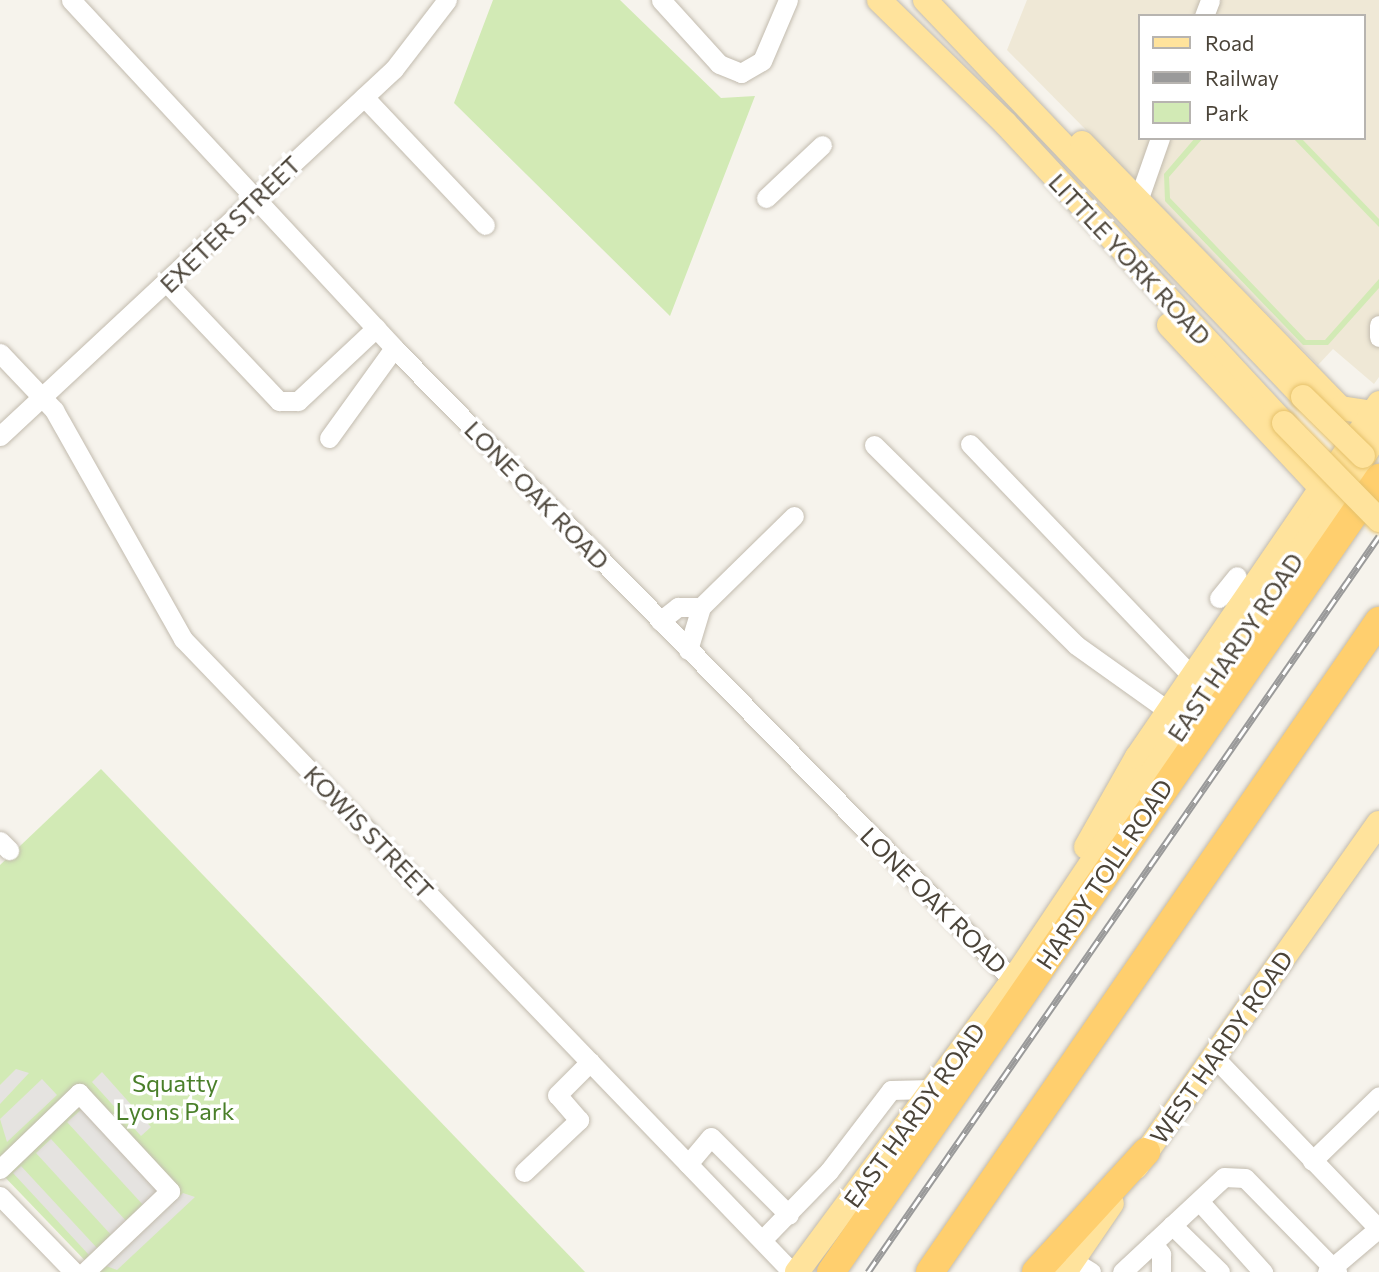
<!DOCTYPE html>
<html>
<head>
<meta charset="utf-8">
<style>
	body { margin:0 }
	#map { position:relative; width:1379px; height:1272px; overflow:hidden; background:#f6f3ec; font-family:Commissioner,sans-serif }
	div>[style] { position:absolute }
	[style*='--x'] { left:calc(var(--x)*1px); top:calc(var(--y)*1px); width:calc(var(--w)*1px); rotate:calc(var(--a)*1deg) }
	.education>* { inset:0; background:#efe8d6 }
	.green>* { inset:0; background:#d2eab5 }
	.parking>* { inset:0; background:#e5e3e0 }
	.roads { filter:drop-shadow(0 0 2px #c2bbae) drop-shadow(0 0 2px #c2bbae) }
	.minor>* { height:19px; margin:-9.5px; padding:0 9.5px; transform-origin:9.5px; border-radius:9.5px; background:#fff }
	.major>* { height:24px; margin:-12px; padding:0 12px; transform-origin:12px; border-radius:12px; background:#ffe39c }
	.highway>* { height:28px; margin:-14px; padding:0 14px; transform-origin:14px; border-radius:14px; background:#ffcf6e }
	.rail>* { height:7px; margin-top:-3.5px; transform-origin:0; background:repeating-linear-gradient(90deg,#fff 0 13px,#9a9a9a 0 26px); box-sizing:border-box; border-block:2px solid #9a9a9a }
	.bridges { filter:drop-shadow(0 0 2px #e6c16a) drop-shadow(0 0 2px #e6c16a) }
	.major-bridge>* { height:24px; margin:-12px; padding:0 12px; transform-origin:12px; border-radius:12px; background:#ffe39c }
	span { translate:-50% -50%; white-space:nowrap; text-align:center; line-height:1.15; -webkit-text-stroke:7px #fff; paint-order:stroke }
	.street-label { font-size:24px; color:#4b4439 }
	.park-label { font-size:24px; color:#4a7f2a }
	.legend { position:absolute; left:1138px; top:14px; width:228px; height:126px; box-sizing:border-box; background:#fff; border:2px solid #b7b4b0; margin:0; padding:9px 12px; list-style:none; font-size:21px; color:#4b4439 }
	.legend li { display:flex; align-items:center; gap:14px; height:35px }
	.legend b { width:35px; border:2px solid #b7b4b0 }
</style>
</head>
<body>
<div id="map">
	<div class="education">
		<div style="clip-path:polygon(evenodd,1027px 0,1379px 0,1379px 377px,1374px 384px,1333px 349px,1318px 365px,1007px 50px,1027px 0,1139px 16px,1363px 16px,1363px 138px,1139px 138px,1139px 16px)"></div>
	</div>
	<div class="green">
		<div style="clip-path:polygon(493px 0,620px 0,721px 98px,755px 96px,670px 316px,454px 103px)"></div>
		<div style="clip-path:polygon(1195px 138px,1203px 138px,1169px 177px,1170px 198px,1306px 340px,1325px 340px,1379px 279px,1379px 288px,1328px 345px,1303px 345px,1165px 201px,1164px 174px)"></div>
		<div style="clip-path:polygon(1293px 138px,1301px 138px,1379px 219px,1379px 227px)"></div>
		<div style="clip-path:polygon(101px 769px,585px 1272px,96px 1272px,0 1172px,0 865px)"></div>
	</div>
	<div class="parking">
		<div style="clip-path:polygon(16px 1069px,29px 1073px,0 1104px,0 1085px)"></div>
		<div style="clip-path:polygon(102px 1072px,151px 1127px,141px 1136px,92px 1082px)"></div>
		<div style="clip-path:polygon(42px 1079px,57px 1095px,7px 1142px,0 1119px)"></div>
		<div style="clip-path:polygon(82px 1109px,159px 1192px,144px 1206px,67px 1122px)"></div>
		<div style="clip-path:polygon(51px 1139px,128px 1223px,113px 1237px,36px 1153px)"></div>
		<div style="clip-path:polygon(21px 1166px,97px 1248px,89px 1255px,13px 1173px)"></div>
		<div style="clip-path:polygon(183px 1193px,195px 1197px,117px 1270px,106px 1266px)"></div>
	</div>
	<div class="roads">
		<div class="minor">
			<div style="--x:71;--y:0;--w:475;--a:47.1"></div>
			<div style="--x:394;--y:348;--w:885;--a:45.6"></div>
			<div style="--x:661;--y:0;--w:86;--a:47.8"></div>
			<div style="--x:719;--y:64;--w:24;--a:22"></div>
			<div style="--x:741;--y:73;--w:24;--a:-30"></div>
			<div style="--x:762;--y:61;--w:66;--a:-66.9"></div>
			<div style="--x:1204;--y:16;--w:17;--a:-69"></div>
			<div style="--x:364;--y:97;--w:176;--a:46.6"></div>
			<div style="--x:766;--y:198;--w:77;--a:-43.4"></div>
			<div style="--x:1139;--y:198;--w:64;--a:-70.7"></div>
			<div style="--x:167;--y:283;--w:163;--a:46.5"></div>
			<div style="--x:279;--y:401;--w:19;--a:0"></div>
			<div style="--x:298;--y:401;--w:107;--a:-43.1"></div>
			<div style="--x:1379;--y:325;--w:12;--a:90"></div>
			<div style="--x:0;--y:353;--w:79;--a:46.5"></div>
			<div style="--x:54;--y:410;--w:263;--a:60.6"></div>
			<div style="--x:183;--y:639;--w:878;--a:46.11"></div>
			<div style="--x:0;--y:436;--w:538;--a:-42.97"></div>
			<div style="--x:394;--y:69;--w:87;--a:-52.5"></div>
			<div style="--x:329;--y:438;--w:111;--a:-54.2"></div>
			<div style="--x:970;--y:444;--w:323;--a:46.3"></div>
			<div style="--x:874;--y:445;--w:284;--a:44.7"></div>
			<div style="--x:1076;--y:645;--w:115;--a:35.5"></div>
			<div style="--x:1219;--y:598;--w:28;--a:-51"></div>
			<div style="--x:660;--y:621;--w:23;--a:-38"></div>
			<div style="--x:678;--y:607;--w:23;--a:0"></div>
			<div style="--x:688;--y:650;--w:45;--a:-73.2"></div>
			<div style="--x:701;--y:607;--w:130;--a:-44.4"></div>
			<div style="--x:0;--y:841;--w:13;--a:45"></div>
			<div style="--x:1215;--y:1058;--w:237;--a:46.2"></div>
			<div style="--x:1312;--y:1161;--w:93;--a:-44.1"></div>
			<div style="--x:688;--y:1164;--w:35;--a:-50"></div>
			<div style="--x:711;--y:1137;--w:110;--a:45"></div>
			<div style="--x:0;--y:1169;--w:110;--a:-43.9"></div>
			<div style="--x:79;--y:1093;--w:134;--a:47.1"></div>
			<div style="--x:170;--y:1191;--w:117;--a:136.4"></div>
			<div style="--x:524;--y:1172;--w:76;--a:-43.4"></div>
			<div style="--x:579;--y:1120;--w:33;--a:-131"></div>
			<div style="--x:557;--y:1095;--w:47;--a:-45"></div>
			<div style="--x:0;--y:1196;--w:106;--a:45.8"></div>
			<div style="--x:1199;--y:1201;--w:96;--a:48"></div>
			<div style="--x:1172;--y:1225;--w:67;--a:44.4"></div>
			<div style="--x:762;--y:1240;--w:96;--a:-45.8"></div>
			<div style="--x:829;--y:1171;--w:102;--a:-52.6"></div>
			<div style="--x:891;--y:1090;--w:41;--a:-1.4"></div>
			<div style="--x:1153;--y:1243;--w:14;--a:54"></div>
			<div style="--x:1161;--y:1254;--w:18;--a:90"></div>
			<div style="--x:1073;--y:1261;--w:21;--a:31"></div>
			<div style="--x:1122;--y:1272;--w:139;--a:-43"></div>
			<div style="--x:1224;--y:1177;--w:21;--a:3"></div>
			<div style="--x:1245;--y:1178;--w:132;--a:45.6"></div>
			<div style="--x:1327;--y:1272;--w:68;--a:-40.2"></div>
		</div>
		<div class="major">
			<div style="--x:879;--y:0;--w:176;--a:44.3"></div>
			<div style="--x:1005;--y:123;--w:410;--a:47.1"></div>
			<div style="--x:925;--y:0;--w:548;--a:46.4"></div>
			<div style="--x:1082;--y:143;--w:371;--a:45.7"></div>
			<div style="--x:1341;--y:408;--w:31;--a:9"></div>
			<div style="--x:1169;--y:325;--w:221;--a:47"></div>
			<div style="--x:1086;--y:847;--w:103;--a:-60.5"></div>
			<div style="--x:1137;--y:757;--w:429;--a:-55.6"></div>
			<div style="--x:1136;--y:1167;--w:421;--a:-54.8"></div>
			<div style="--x:797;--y:1272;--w:363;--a:-53.5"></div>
			<div style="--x:1013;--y:980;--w:658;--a:-56.21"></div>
			<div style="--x:1065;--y:1272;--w:83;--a:-55.7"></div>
		</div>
		<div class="highway">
			<div style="--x:831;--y:1272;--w:965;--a:-55.39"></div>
			<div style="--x:930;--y:1272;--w:791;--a:-55.41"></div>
			<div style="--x:1036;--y:1272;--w:163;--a:-47.5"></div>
		</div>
	</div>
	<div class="rail">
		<div style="--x:868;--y:1272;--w:896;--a:-55.23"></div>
	</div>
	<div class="bridges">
		<div class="major-bridge">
			<div style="--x:1303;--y:397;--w:84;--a:44.5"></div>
			<div style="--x:1284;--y:423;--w:136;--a:45.6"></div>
		</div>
	</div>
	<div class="street-label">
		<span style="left:230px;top:224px;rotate:-44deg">EXETER STREET</span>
		<span style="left:1130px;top:259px;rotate:47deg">LITTLE YORK ROAD</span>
		<span style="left:537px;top:495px;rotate:46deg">LONE OAK ROAD</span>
		<span style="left:1235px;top:647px;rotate:-56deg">EAST HARDY ROAD</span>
		<span style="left:369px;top:832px;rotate:46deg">KOWIS STREET</span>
		<span style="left:1104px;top:874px;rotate:-56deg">HARDY TOLL ROAD</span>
		<span style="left:934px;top:900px;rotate:45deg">LONE OAK ROAD</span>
		<span style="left:1221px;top:1047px;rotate:-55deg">WEST HARDY ROAD</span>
		<span style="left:914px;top:1115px;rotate:-54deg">EAST HARDY ROAD</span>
	</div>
	<div class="park-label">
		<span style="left:175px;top:1097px">Squatty<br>Lyons Park</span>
	</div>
	<ul class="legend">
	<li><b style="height:9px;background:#ffe39c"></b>Road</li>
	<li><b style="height:9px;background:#9a9a9a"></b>Railway</li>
	<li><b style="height:19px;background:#d2eab5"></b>Park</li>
	</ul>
</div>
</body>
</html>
